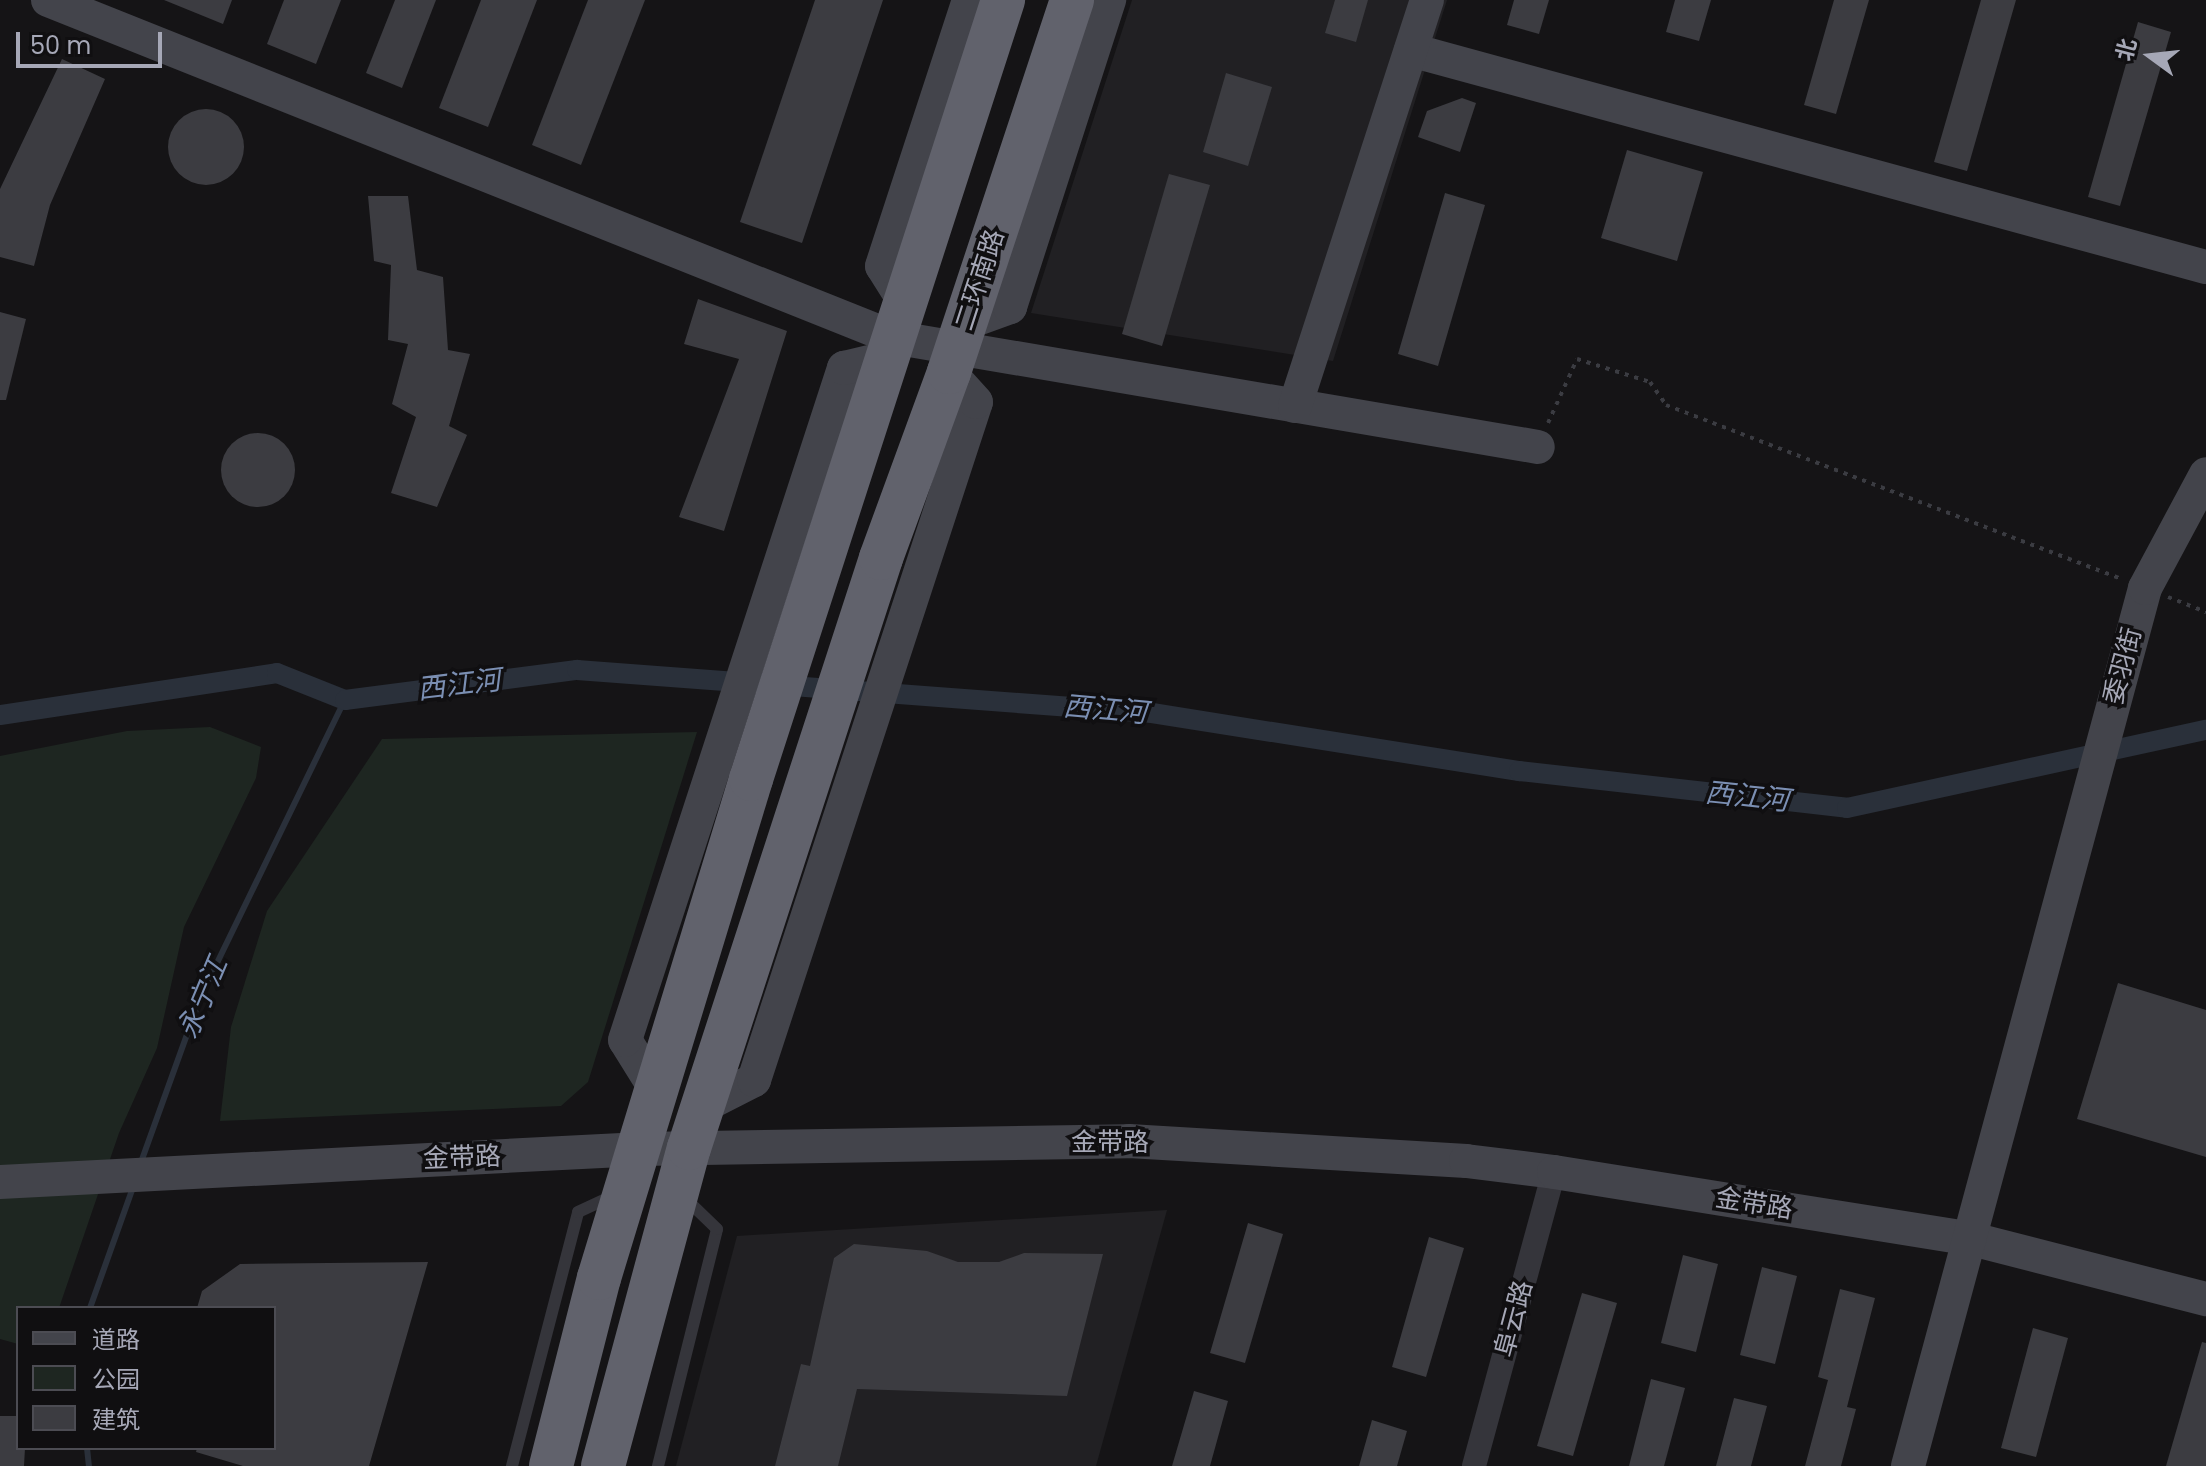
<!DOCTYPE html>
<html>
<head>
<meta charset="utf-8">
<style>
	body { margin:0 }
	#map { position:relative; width:2206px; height:1466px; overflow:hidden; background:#151416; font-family:Poppins,"Noto Sans SC",sans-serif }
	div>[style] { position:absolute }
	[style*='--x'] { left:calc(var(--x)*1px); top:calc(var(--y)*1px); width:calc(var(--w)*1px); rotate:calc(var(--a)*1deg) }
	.built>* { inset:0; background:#212023 }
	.green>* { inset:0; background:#1e2621 }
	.stream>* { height:6px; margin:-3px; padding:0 3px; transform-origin:3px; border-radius:3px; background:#2a303a }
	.canal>* { height:20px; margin:-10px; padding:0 10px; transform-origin:10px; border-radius:10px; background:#2a303a }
	.building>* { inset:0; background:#3c3c41 }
	.round { border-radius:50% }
	.path>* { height:4px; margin-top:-2px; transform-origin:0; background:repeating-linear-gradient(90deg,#3b3c42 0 4px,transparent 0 10px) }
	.lane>* { height:12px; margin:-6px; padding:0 6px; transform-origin:6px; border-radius:6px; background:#35353b }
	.street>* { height:24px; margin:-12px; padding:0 12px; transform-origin:12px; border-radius:12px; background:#35353b }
	.secondary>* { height:34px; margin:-17px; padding:0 17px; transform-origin:17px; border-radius:17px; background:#43444b }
	.highway>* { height:44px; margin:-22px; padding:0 22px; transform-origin:22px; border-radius:22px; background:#61626c }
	span { translate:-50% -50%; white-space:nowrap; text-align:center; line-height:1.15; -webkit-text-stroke:7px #100f11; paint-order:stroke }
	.street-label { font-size:26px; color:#a6a8b7 }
	.water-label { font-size:28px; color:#7b8fb3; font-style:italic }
	.legend { position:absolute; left:16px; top:1306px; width:260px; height:144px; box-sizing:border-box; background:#100f11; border:2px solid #4c4c53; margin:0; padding:10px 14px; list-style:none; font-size:24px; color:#a6a8b7 }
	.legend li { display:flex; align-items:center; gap:16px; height:40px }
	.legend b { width:40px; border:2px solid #4c4c53 }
	.north { position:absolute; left:2110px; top:16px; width:80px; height:80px; -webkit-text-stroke:6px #100f11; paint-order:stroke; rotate:285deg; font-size:22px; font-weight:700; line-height:32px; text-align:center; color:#a6a8b7 }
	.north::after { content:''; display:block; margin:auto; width:28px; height:36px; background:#a6a8b7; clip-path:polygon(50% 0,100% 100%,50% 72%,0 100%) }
	.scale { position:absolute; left:16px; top:32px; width:146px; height:36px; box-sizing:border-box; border:4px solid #a6a8b7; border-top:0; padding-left:10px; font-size:24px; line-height:28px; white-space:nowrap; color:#a6a8b7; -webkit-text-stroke:6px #100f11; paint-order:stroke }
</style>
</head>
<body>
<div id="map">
	<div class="built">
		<div style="clip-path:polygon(1132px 0,1447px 0,1333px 361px,1031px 313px)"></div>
		<div style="clip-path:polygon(1167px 1210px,1096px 1466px,676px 1466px,737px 1236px)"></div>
	</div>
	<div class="green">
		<div style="clip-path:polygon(210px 727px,261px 747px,256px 778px,184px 927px,157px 1048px,119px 1133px,59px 1308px,18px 1308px,18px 1344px,0 1339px,0 756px,127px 731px)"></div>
		<div style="clip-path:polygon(697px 732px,588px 1082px,561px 1106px,220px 1121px,231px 1027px,267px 911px,382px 739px)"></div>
	</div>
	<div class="stream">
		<div style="--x:140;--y:1165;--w:177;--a:-70.2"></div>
		<div style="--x:200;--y:998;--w:331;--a:-64.1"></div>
		<div style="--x:90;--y:1308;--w:128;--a:-70.4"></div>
		<div style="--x:87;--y:1448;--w:18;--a:84"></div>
	</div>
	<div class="canal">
		<div style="--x:0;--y:715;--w:280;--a:-8.6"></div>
		<div style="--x:277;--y:673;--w:73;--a:21.7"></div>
		<div style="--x:345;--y:700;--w:234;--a:-7.4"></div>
		<div style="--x:577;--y:670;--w:577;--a:4.28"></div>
		<div style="--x:1152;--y:713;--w:372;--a:9"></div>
		<div style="--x:1519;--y:771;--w:330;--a:6.4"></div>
		<div style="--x:1847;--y:808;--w:367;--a:-12.3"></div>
	</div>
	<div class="building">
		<div style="clip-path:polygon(164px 0,232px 0,223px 24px)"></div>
		<div style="clip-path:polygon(284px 0,341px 0,316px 64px,267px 44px)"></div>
		<div style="clip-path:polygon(395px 0,436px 0,402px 88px,366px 73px)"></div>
		<div style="clip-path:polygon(481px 0,537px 0,488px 127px,439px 108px)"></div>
		<div style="clip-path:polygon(588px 0,645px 0,581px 165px,532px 145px)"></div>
		<div style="clip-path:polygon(815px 0,883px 0,802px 243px,740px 222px)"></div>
		<div style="clip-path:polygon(1335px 0,1368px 0,1356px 42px,1325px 33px)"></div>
		<div style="clip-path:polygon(1514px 0,1549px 0,1539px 34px,1507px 25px)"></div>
		<div style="clip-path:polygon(1675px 0,1711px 0,1699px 41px,1666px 32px)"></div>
		<div style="clip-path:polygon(1834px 0,1869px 0,1836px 114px,1804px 105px)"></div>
		<div style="clip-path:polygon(1981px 0,2016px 0,1967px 171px,1934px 162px)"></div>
		<div style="clip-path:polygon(2138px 22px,2171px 32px,2120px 206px,2088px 197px)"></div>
		<div style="clip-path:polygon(62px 59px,105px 79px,50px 205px,34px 266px,0 257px,0 189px)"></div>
		<div style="clip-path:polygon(1226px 73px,1272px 87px,1248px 166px,1203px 152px)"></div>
		<div style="clip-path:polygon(1462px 98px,1476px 103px,1460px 152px,1418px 137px,1427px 111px)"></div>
		<div class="round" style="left:168px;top:109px;width:76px;height:76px"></div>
		<div style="clip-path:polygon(1627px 150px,1703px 172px,1677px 261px,1601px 238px)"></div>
		<div style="clip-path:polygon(1169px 174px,1210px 185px,1162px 346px,1122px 334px)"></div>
		<div style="clip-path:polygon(1445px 193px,1485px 205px,1438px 366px,1398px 354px)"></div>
		<div style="clip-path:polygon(368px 196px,408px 196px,417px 270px,443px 277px,448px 350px,470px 354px,449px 426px,467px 435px,437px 507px,391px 493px,416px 417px,392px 404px,408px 344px,388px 340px,391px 265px,374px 261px)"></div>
		<div style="clip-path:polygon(698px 299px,787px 331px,724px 531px,679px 517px,739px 359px,684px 344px)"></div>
		<div style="clip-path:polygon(0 312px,26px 319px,6px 400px,0 400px)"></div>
		<div class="round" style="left:221px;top:433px;width:74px;height:74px"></div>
		<div style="clip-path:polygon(2118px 983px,2206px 1010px,2206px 1157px,2077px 1119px)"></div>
		<div style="clip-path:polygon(1248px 1223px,1283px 1234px,1245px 1363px,1210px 1353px)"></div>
		<div style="clip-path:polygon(1429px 1237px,1464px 1248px,1426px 1377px,1392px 1367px)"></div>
		<div style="clip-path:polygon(854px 1244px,927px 1251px,958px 1262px,999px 1262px,1024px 1253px,1103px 1254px,1067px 1396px,857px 1389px,838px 1466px,775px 1466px,801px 1364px,810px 1366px,834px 1258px)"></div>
		<div style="clip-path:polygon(1683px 1255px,1718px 1264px,1696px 1352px,1661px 1343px)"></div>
		<div style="clip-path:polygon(428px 1262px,369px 1466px,243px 1466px,196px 1452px,197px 1448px,274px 1448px,274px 1308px,197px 1308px,202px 1291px,240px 1264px)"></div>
		<div style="clip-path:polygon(1762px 1267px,1797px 1276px,1775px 1364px,1740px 1355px)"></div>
		<div style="clip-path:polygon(1840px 1289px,1875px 1298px,1847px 1407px,1856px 1409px,1841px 1466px,1805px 1466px,1828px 1380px,1818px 1377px)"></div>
		<div style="clip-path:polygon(1582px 1293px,1617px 1303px,1573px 1456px,1537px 1446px)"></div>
		<div style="clip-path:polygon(2033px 1328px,2068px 1338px,2036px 1457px,2001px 1448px)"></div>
		<div style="clip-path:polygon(2202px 1342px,2206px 1343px,2206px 1466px,2166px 1466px)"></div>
		<div style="clip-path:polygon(1651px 1379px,1685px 1388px,1664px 1466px,1629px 1466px)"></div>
		<div style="clip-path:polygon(1194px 1391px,1228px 1401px,1210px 1466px,1172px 1466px)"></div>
		<div style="clip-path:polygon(1734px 1398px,1767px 1406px,1751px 1466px,1716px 1466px)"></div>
		<div style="clip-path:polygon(0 1416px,18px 1416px,18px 1448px,25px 1448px,24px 1466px,0 1466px)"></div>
		<div style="clip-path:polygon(1372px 1420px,1407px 1431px,1397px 1466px,1359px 1466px)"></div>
	</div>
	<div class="path">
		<div style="--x:1548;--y:423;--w:70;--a:-65.6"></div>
		<div style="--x:1577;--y:359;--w:77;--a:17.5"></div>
		<div style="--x:1650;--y:382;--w:28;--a:55"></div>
		<div style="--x:1666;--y:405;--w:488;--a:20.9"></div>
		<div style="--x:2168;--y:597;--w:41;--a:21.5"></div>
	</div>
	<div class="lane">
		<div style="--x:512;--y:1466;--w:262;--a:-75.4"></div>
		<div style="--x:578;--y:1212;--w:38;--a:-25"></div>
		<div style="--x:658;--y:1466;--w:244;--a:-76"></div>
		<div style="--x:717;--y:1229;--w:45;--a:-135.9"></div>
	</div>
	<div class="street">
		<div style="--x:1474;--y:1466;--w:305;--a:-74.8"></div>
	</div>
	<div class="secondary">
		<div style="--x:48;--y:0;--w:909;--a:21.77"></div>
		<div style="--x:892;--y:337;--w:655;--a:9.66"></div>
		<div style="--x:1411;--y:50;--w:824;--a:15.27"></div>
		<div style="--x:904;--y:301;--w:41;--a:-122.2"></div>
		<div style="--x:882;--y:266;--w:280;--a:-71.9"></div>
		<div style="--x:966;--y:323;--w:47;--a:-20"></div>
		<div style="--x:1010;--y:307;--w:323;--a:-72.1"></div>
		<div style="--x:1295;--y:406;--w:427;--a:-72"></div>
		<div style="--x:658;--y:1093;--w:62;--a:-121.9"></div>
		<div style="--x:625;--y:1040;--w:707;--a:-71.95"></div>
		<div style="--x:844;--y:368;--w:43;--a:-13.4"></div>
		<div style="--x:705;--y:1105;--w:55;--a:-27"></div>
		<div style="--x:754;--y:1080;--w:713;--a:-71.87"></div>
		<div style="--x:976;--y:402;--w:40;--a:-132"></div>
		<div style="--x:0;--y:1182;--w:642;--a:-2.95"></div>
		<div style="--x:641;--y:1149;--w:488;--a:-0.9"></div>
		<div style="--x:1129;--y:1141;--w:338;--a:3.4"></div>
		<div style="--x:1466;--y:1161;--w:89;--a:7.1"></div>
		<div style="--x:1554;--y:1172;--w:423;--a:9.1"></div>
		<div style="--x:1972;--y:1239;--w:242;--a:14.4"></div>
		<div style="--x:1908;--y:1466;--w:909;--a:-74.89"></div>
		<div style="--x:2145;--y:588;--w:129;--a:-61.8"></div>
	</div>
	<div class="highway">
		<div style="--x:551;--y:1466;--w:194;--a:-75.7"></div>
		<div style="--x:599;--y:1278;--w:522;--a:-73.06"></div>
		<div style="--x:751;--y:779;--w:819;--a:-72.07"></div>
		<div style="--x:603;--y:1466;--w:329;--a:-74.9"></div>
		<div style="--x:689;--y:1148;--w:620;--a:-71.97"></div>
		<div style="--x:881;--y:558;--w:198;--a:-69.9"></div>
		<div style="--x:949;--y:372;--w:392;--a:-71.7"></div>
	</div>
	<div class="street-label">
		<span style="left:980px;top:280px;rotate:-72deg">二环南路</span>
		<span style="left:2123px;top:666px;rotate:-75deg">委羽街</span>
		<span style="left:1110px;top:1143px">金带路</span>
		<span style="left:462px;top:1158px;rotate:-2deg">金带路</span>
		<span style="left:1754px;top:1204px;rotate:9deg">金带路</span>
		<span style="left:1514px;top:1319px;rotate:-75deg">阜云路</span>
	</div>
	<div class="water-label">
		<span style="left:459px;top:685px;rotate:-7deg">西江河</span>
		<span style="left:1105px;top:710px;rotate:5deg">西江河</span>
		<span style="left:1747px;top:797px;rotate:6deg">西江河</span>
		<span style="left:203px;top:998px;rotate:-67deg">永宁江</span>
	</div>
	<ul class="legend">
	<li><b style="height:10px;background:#43444b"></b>道路</li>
	<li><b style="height:22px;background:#1e2621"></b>公园</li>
	<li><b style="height:22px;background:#3c3c41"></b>建筑</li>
	</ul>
	<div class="north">北</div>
	<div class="scale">50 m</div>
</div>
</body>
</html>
